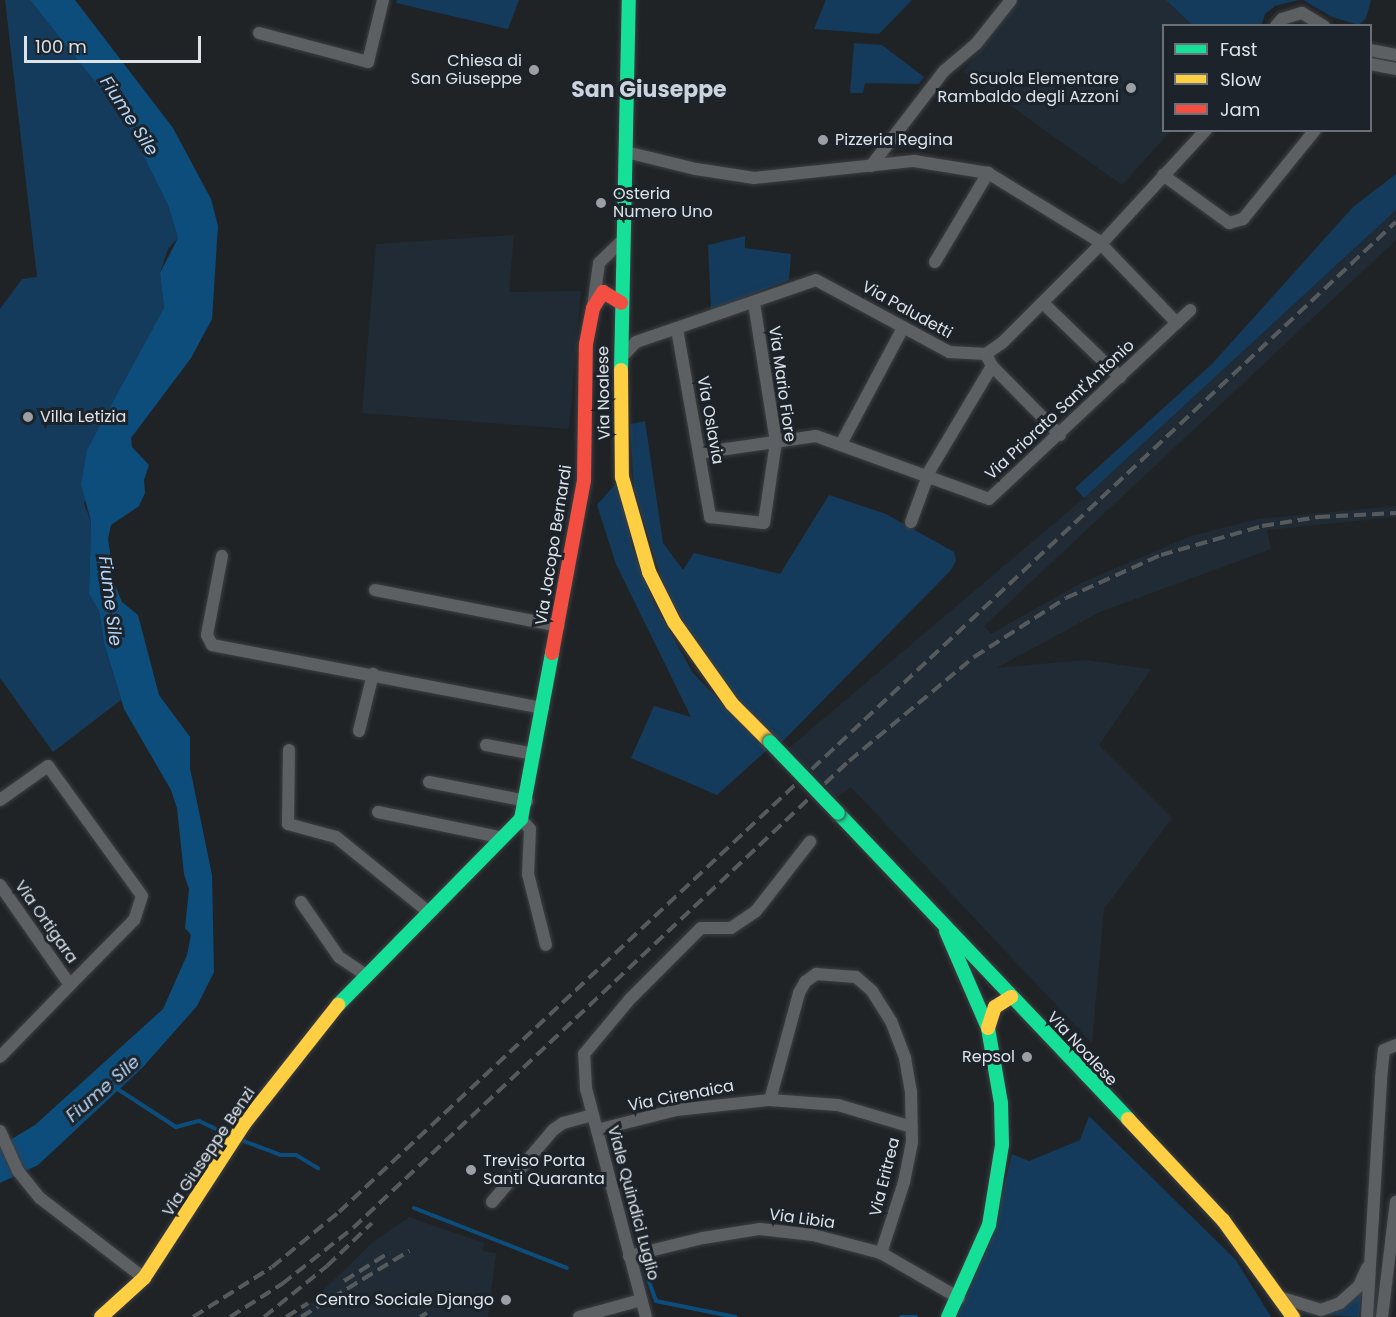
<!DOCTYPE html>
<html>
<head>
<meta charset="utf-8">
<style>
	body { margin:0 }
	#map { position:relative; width:1396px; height:1317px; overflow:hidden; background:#202326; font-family:Poppins,sans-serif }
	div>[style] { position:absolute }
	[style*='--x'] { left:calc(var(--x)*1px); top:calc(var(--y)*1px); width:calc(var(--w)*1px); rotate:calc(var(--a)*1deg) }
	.built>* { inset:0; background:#202b35 }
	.green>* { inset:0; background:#143b5c }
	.water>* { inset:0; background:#0d4d7c }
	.stream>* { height:4px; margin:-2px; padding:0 2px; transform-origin:2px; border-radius:2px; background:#0d4d7c }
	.roads { filter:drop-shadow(0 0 2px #3c3f42) drop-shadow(0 0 2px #3c3f42) }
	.street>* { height:12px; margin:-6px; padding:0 6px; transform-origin:6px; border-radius:6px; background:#5d6063 }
	.fast>* { height:14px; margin:-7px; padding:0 7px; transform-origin:7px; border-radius:7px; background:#16e098 }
	.slow>* { height:14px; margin:-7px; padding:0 7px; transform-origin:7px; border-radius:7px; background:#ffcf43 }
	.jam>* { height:14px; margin:-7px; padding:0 7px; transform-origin:7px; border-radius:7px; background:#f24e42 }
	.rail>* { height:4px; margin-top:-2px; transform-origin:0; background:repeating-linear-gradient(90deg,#575a5c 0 12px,transparent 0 18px) }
	.bridges { filter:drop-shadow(0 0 2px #3c3f42) drop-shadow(0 0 2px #3c3f42) }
	.fast-bridge>* { height:14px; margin:-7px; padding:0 7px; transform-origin:7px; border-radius:7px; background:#16e098 }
	.dots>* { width:16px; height:16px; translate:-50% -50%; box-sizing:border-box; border:3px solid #1c232a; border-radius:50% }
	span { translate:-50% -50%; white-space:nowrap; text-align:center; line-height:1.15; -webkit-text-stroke:6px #1c232a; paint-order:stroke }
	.poi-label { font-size:16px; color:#dee3e8 }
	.right { translate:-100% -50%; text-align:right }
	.left { translate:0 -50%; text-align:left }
	.street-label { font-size:16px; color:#dee3e8 }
	.water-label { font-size:18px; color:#b7d6f5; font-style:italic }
	.district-label { font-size:22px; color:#cbd4de; font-weight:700 }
	.legend { position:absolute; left:1162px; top:24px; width:210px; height:108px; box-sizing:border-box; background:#1c232a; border:2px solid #6a7076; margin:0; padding:8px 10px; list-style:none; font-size:18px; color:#dee3e8 }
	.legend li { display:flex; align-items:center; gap:12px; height:30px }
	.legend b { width:30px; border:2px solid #6a7076 }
	.scale { position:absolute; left:24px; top:36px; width:177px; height:27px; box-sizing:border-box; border:3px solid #dee3e8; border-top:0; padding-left:8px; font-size:18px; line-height:21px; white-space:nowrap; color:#dee3e8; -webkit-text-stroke:4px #1c232a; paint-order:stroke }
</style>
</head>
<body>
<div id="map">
	<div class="built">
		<div style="clip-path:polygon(1018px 0,1166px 0,1192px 25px,1164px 26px,1164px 130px,1171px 131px,1122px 185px,963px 72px)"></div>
		<div style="clip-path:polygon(1396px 210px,1396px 240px,984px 626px,991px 634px,1081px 583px,1191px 536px,1257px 519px,1396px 506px,1396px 517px,1267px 530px,1271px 549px,1100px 612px,996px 668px,1085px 660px,1151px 669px,1099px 745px,1172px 818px,1104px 909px,1092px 1043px,851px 787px,836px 798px,789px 748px,1084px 498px)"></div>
		<div style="clip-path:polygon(514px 235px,509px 292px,581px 291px,569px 429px,362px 413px,376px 244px)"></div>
		<div style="clip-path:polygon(409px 1217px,484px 1243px,483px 1251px,496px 1253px,488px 1317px,296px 1317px,373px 1242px)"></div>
	</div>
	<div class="green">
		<div style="clip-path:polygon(5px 0,30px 0,126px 121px,168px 205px,178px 238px,168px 249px,160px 273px,164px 308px,107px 419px,84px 504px,91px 521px,89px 594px,99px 611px,104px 643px,121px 700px,53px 752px,0 678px,0 309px,22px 279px,37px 277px)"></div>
		<div style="clip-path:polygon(397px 0,519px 0,508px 29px,396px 3px)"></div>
		<div style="clip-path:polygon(826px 0,912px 0,879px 34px,814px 29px)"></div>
		<div style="clip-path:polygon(1166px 0,1299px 0,1275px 6px,1265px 14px,1261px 26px,1192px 25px)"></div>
		<div style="clip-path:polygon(1303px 0,1371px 0,1366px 18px,1359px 25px,1332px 17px)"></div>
		<div style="clip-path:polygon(854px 43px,882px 45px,924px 77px,919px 84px,865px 83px,863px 93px,850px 93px)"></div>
		<div style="clip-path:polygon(1396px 174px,1396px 210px,1084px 498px,1075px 488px,1212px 364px,1353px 207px)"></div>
		<div style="clip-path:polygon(745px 236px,745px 248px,791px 254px,789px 280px,711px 310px,708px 245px)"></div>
		<div style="clip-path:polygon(645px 421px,663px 543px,683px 570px,694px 553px,780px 574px,829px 495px,886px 514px,954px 552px,956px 561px,951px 570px,780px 744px,735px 698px,698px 648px,665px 591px,634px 489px,630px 424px)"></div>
		<div style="clip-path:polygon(619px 480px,632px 546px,654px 604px,693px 673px,767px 750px,717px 795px,631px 758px,654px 706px,691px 717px,616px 564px,597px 505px)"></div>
		<div style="clip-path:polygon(1089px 1116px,1236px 1260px,1271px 1317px,956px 1317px,992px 1238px,1012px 1154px,1029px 1161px,1080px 1140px)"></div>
		<div style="clip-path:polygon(1362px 1287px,1359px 1317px,1305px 1314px,1307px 1311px)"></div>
	</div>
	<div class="water">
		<div style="clip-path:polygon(30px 0,75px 0,173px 128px,211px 199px,218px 226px,212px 319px,191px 358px,131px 438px,132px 447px,149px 465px,144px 480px,145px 493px,139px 506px,111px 525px,108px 539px,115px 585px,122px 602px,138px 615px,159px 695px,190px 737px,190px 768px,212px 875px,214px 972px,197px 1006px,143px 1067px,38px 1165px,0 1183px,0 1146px,35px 1125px,163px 1009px,187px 955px,191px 935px,185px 928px,189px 889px,184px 874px,177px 808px,171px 790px,124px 709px,104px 643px,99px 611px,89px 594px,91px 521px,81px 485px,87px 450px,164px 308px,160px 273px,178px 238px,168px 205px,126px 121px)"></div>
	</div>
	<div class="stream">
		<div style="--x:116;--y:1088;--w:72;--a:33"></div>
		<div style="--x:176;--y:1127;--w:24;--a:-15"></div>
		<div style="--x:199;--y:1121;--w:31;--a:25"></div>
		<div style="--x:238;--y:1139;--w:46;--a:20.4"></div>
		<div style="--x:281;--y:1155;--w:15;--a:0"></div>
		<div style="--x:296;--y:1155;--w:26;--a:31"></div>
		<div style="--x:414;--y:1208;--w:164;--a:21.4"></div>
		<div style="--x:644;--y:1268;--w:35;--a:70"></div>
		<div style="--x:656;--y:1301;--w:81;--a:11.4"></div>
		<div style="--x:901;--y:1317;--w:15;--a:0"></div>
	</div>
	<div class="roads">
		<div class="street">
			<div style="--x:1276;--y:26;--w:9;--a:-49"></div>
			<div style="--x:1282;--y:19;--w:21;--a:-17"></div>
			<div style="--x:1302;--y:13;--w:26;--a:31"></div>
			<div style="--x:259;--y:33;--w:113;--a:14.9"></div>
			<div style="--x:368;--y:62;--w:64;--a:-76.4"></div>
			<div style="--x:1370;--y:50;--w:26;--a:11"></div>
			<div style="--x:1370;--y:64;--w:26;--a:11"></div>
			<div style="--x:626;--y:152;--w:72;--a:13.7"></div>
			<div style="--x:696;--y:169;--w:59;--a:8.8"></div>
			<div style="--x:754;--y:178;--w:161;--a:-6.1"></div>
			<div style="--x:914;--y:161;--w:75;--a:9.2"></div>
			<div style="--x:988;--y:173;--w:128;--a:31.6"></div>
			<div style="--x:1097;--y:240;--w:115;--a:46.1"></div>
			<div style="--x:871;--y:166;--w:120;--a:-52.5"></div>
			<div style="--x:944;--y:71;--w:42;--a:-40.2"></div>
			<div style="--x:976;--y:44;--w:56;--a:-51.5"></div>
			<div style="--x:1163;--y:175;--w:82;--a:36"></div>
			<div style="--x:1229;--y:223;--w:15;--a:-16"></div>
			<div style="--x:1243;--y:219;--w:114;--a:-51"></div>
			<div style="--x:935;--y:262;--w:104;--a:-59.2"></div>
			<div style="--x:1043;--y:303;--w:107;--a:43.9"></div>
			<div style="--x:593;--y:307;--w:44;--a:-82.2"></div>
			<div style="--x:599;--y:263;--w:32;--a:-44"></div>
			<div style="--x:677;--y:329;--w:191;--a:80"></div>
			<div style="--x:710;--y:517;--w:54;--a:6.3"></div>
			<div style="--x:764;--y:523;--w:82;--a:-81.6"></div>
			<div style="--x:776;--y:442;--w:141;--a:-99"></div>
			<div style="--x:621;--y:358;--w:22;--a:-47"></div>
			<div style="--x:636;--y:342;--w:190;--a:-19"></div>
			<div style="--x:816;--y:280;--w:151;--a:28.4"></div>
			<div style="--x:949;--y:352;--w:37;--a:3"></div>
			<div style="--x:986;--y:354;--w:19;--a:-35"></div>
			<div style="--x:1002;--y:343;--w:140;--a:-45"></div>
			<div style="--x:1101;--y:244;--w:155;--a:-47.4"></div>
			<div style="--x:992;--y:366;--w:97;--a:45.4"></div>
			<div style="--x:841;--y:444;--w:132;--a:-61.9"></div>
			<div style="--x:699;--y:453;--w:118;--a:-8.3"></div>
			<div style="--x:816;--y:436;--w:184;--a:20"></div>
			<div style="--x:989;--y:499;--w:276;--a:-43.2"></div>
			<div style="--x:911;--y:522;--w:55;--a:-69.9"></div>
			<div style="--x:930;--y:470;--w:121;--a:-59.2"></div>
			<div style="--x:992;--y:366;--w:13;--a:-117"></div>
			<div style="--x:222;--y:556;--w:80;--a:100.8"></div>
			<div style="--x:207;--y:635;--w:11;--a:63"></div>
			<div style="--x:212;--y:645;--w:337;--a:10.8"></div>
			<div style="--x:375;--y:590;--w:187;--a:11.1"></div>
			<div style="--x:359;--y:731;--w:59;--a:-76.2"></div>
			<div style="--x:486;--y:745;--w:49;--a:10.6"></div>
			<div style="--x:289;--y:750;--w:74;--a:90.8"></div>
			<div style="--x:288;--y:824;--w:50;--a:15.2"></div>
			<div style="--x:336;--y:837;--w:116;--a:39"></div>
			<div style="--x:429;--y:782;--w:100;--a:11"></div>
			<div style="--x:0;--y:800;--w:59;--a:-35.3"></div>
			<div style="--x:48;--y:766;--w:160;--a:54.1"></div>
			<div style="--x:142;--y:896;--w:25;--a:108"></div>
			<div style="--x:134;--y:920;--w:91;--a:134.6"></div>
			<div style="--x:378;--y:812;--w:128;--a:11.7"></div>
			<div style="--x:521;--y:819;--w:13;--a:48"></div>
			<div style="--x:530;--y:829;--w:45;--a:92.5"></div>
			<div style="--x:528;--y:874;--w:73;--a:75.8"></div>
			<div style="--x:0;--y:885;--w:122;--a:55"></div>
			<div style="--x:70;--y:985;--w:100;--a:134.2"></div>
			<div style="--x:301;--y:902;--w:67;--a:55.4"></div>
			<div style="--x:339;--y:957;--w:30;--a:34"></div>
			<div style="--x:770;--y:1100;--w:111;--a:-74.8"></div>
			<div style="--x:799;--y:993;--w:13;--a:-61"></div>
			<div style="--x:805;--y:982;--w:14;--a:-36"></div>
			<div style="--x:816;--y:974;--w:40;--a:4.3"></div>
			<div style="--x:856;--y:977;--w:21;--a:41"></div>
			<div style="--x:872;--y:991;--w:36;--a:58"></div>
			<div style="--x:891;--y:1021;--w:40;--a:69"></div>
			<div style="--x:905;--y:1058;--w:35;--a:80"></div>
			<div style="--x:911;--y:1092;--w:50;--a:88.9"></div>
			<div style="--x:912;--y:1142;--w:41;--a:101.3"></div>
			<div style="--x:904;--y:1182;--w:75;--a:107.9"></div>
			<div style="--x:597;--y:1130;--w:81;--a:-14.2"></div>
			<div style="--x:676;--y:1110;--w:95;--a:-6.1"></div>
			<div style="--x:770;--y:1100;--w:68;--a:4.2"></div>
			<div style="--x:838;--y:1105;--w:77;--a:16.6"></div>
			<div style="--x:0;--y:1131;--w:44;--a:65.8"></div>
			<div style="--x:18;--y:1171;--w:35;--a:51"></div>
			<div style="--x:40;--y:1198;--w:131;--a:37.6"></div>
			<div style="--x:492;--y:1202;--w:94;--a:-49.7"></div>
			<div style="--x:553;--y:1130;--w:12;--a:-35"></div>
			<div style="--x:563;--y:1123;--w:31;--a:-15"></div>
			<div style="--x:629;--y:1256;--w:76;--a:-13.7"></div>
			<div style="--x:703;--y:1238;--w:58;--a:-9"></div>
			<div style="--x:760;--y:1229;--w:53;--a:6.5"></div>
			<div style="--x:813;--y:1235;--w:70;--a:14.8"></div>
			<div style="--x:881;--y:1253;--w:90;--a:30"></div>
			<div style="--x:1282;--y:1298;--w:41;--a:17.1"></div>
			<div style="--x:1321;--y:1310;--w:20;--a:-20"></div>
			<div style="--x:1340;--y:1303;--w:25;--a:-42"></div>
			<div style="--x:1359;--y:1286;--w:20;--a:-66"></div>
			<div style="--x:579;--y:1317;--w:64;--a:-15.3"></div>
			<div style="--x:646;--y:1317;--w:236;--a:-104.7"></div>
			<div style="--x:586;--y:1089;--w:35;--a:-93"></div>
			<div style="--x:584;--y:1054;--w:72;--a:-50.1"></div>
			<div style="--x:630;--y:999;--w:100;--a:-45"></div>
			<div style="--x:701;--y:928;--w:30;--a:0"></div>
			<div style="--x:731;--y:928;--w:30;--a:-34"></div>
			<div style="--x:756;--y:911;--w:88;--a:-52"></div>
			<div style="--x:1367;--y:1317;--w:239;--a:-86.6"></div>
			<div style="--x:1381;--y:1078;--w:28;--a:-84"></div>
			<div style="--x:1384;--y:1050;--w:13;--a:-23"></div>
			<div style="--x:1382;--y:1317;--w:116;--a:-83.1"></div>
		</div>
		<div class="fast">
			<div style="--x:621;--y:370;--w:370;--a:-88.8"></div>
			<div style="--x:838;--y:813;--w:422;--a:46.5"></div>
			<div style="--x:946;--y:931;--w:106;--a:66.6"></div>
			<div style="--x:988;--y:1028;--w:76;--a:80.2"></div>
			<div style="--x:1001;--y:1103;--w:42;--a:88.6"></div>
			<div style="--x:1002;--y:1145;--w:81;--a:99.2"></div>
			<div style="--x:989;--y:1225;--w:101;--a:114"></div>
			<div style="--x:338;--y:1005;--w:261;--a:-45.5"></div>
			<div style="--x:521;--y:819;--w:169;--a:-79.4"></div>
		</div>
		<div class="slow">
			<div style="--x:621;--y:370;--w:107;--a:89.5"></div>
			<div style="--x:622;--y:477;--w:99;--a:74.1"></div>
			<div style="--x:649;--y:572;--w:56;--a:63.4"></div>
			<div style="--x:674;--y:622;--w:100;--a:54.7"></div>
			<div style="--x:732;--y:704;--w:54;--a:45"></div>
			<div style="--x:988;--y:1028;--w:22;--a:-72"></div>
			<div style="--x:995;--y:1007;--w:19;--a:-32"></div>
			<div style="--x:1128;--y:1119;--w:139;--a:46.8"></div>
			<div style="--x:1223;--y:1220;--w:120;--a:54.2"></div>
			<div style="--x:101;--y:1317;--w:58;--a:-42.2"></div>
			<div style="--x:144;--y:1278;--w:184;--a:-57"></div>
			<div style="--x:244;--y:1124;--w:152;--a:-51.7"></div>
		</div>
		<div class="jam">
			<div style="--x:552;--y:653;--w:176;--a:-79.5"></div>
			<div style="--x:584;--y:480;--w:136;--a:-89.2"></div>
			<div style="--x:586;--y:344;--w:37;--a:-79"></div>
			<div style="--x:593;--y:308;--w:19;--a:-58"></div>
			<div style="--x:603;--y:292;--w:21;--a:31"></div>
		</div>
	</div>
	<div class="rail">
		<div style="--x:344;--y:1281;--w:54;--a:-32.2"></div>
		<div style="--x:193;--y:1317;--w:93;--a:-32.3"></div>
		<div style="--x:272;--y:1267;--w:87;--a:-39.4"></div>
		<div style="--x:339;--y:1212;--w:1448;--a:-43.13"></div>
		<div style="--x:230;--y:1317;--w:62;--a:-32.4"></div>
		<div style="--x:282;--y:1284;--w:90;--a:-38.3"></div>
		<div style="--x:353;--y:1228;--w:681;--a:-43.28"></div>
		<div style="--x:849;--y:761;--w:163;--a:-39.8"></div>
		<div style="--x:974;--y:657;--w:109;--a:-32.7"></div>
		<div style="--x:1066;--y:598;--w:104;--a:-24.4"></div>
		<div style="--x:1161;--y:555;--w:105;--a:-16"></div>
		<div style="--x:1262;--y:526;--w:57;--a:-9.1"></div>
		<div style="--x:1318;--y:517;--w:78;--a:-2.9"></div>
		<div style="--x:264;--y:1317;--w:81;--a:-39"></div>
		<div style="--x:327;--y:1266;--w:62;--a:-43.7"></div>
		<div style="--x:286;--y:1317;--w:26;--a:-32"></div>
		<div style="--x:301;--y:1317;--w:127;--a:-31.4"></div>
		<div style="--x:420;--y:1317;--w:8;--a:-30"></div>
	</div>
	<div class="bridges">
		<div class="fast-bridge">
			<div style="--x:770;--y:742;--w:98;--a:46.2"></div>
		</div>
	</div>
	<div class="dots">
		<div style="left:534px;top:70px;background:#9ca0a4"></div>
		<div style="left:1131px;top:88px;background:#9ca0a4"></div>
		<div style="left:823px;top:140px;background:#9ca0a4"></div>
		<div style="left:601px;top:203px;background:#9ca0a4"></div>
		<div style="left:28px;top:417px;background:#9ca0a4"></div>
		<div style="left:1027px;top:1057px;background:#9ca0a4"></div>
		<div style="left:471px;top:1170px;background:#9ca0a4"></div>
		<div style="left:506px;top:1300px;background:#9ca0a4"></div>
	</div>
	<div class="poi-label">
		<span class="right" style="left:522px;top:70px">Chiesa di<br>San Giuseppe</span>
		<span class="right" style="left:1119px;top:88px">Scuola Elementare<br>Rambaldo degli Azzoni</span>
		<span class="left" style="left:835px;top:140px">Pizzeria Regina</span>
		<span class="left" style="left:613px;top:203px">Osteria<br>Numero Uno</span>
		<span class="left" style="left:40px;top:417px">Villa Letizia</span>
		<span class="right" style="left:1015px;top:1057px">Repsol</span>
		<span class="left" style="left:483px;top:1170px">Treviso Porta<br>Santi Quaranta</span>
		<span class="right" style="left:494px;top:1300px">Centro Sociale Django</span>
	</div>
	<div class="street-label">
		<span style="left:907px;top:310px;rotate:29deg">Via Paludetti</span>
		<span style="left:782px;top:384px;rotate:82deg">Via Mario Fiore</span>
		<span style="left:604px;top:393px;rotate:-91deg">Via Noalese</span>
		<span style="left:1060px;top:410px;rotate:-43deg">Via Priorato Sant'Antonio</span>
		<span style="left:710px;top:420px;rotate:80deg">Via Oslavia</span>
		<span style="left:554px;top:545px;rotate:-81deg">Via Jacopo Bernardi</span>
		<span style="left:46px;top:922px;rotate:55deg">Via Ortigara</span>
		<span style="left:1082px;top:1049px;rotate:47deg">Via Noalese</span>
		<span style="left:681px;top:1096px;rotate:-11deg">Via Cirenaica</span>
		<span style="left:209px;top:1152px;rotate:-56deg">Via Giuseppe Benzi</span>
		<span style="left:885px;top:1177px;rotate:-76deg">Via Eritrea</span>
		<span style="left:633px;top:1203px;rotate:75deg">Viale Quindici Luglio</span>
		<span style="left:802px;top:1219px;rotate:8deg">Via Libia</span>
	</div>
	<div class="water-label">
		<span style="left:129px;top:116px;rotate:57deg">Fiume Sile</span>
		<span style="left:110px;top:601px;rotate:83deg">Fiume Sile</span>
		<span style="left:103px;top:1089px;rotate:-41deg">Fiume Sile</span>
	</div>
	<div class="district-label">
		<span style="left:649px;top:90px">San Giuseppe</span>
	</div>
	<ul class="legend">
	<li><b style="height:8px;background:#16e098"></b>Fast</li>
	<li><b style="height:8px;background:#ffcf43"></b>Slow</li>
	<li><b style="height:8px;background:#f24e42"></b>Jam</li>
	</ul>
	<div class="scale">100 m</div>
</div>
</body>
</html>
